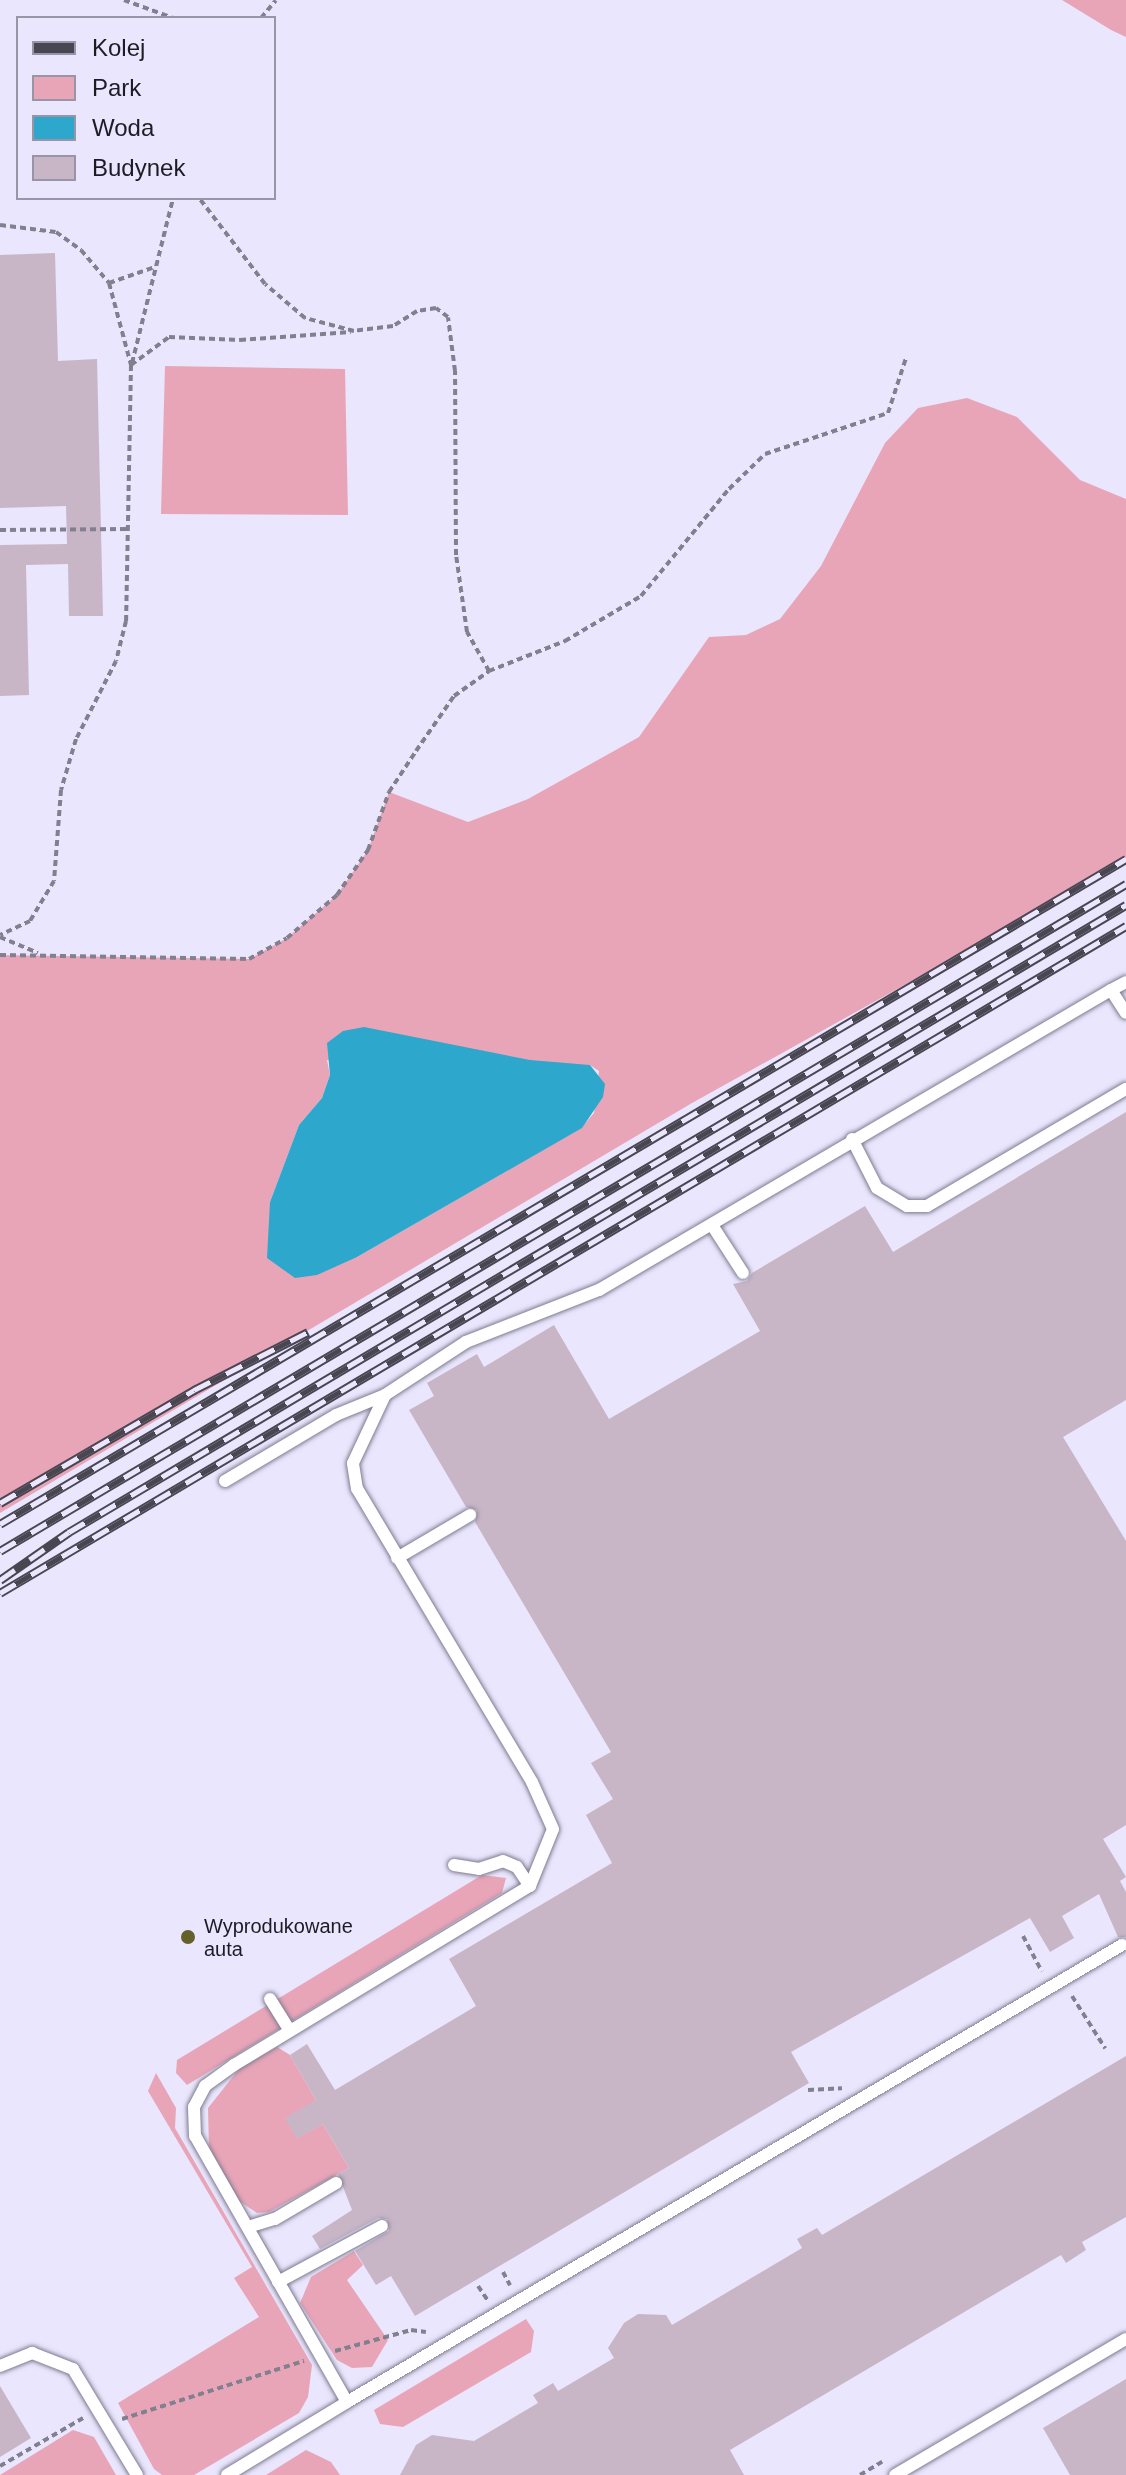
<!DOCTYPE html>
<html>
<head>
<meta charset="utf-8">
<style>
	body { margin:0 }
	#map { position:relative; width:1126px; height:2475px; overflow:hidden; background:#e9e6fd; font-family:Helvetica,sans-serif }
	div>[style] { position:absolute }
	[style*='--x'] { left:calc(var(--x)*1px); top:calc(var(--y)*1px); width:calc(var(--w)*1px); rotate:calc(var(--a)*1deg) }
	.green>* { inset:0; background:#e9a5b8 }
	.water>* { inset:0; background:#2da7cc }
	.building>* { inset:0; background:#c8b6c7 }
	.path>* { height:4px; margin-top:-2px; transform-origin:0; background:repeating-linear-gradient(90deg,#82808f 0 6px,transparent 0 10px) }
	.roads { filter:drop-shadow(0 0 2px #7e7c90) drop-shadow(0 0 2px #7e7c90) }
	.lane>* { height:12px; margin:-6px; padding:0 6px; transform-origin:6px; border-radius:6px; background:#fff }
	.rail>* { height:9px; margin-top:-4.5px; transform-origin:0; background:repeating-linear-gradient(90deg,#e9e6fd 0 18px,#484651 0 36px); box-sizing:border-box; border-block:2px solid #484651 }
	.dots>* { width:22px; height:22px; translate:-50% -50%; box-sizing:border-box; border:4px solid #e9e6fd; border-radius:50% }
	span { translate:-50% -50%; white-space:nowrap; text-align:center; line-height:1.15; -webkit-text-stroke:7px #e9e6fd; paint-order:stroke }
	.poi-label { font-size:20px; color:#1d1c24 }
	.left { translate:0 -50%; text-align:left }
	.legend { position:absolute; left:16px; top:16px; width:260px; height:184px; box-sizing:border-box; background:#e9e6fd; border:2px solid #9795a6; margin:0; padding:10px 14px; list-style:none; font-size:24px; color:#1d1c24 }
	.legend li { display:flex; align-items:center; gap:16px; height:40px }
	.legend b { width:40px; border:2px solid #9795a6 }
</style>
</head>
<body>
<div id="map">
	<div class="green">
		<div style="clip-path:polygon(1062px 0,1126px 0,1126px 37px,1111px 30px)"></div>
		<div style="clip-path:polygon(165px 366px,345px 369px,348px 515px,161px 514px)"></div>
		<div style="clip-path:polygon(evenodd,967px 398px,1017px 417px,1080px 480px,1126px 499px,1126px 862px,692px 1103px,0 1513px,0 955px,249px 959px,287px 938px,337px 895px,368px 850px,389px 792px,468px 822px,528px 799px,639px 737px,709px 637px,746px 635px,780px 619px,821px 566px,885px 443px,918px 408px,967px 398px,327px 1060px,590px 1065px,599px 1071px,594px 1113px,581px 1128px,357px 1257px,270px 1202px,299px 1125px,322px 1098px,330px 1075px,327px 1060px)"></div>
		<div style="clip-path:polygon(482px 1875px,506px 1878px,502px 1893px,187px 2085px,176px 2073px,177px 2060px)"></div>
		<div style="clip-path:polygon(277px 2047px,290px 2055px,316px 2100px,297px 2138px,323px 2124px,349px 2168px,269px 2212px,257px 2213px,236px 2199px,209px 2150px,208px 2108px,239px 2069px)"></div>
		<div style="clip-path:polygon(156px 2073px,176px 2108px,175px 2128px,312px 2365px,308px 2397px,299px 2413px,194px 2475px,162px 2475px,154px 2469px,118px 2403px,259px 2317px,234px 2278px,252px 2267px,148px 2091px)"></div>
		<div style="clip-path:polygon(354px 2251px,363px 2265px,347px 2280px,388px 2340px,372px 2367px,352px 2368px,337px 2360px,300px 2303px,311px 2277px)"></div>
		<div style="clip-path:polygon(526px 2319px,534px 2331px,531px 2352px,403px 2427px,380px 2424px,374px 2410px)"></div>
		<div style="clip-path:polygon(73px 2430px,94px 2437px,116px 2475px,0 2475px)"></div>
		<div style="clip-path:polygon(306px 2450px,331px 2462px,340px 2475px,266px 2475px)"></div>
	</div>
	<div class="water">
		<div style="clip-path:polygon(364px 1027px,530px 1060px,590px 1065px,605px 1084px,603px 1097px,582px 1128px,357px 1257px,317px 1275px,295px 1278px,267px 1258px,270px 1202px,299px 1125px,322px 1098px,330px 1075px,327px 1043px,343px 1031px)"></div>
	</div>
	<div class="building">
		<div style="clip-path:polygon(55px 253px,58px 361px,97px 359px,103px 616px,69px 616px,68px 564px,26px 565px,29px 695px,0 696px,0 545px,67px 544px,66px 506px,0 508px,0 255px)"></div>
		<div style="clip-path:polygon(1126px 1112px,1126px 1400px,1063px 1437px,1126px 1541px,1126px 1825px,1103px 1839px,1126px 1877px,1120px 1881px,1126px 1892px,1126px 1937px,1118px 1937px,1099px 1894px,1062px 1916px,1074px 1938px,1050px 1952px,1030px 1918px,791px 2052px,809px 2083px,415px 2316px,391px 2276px,376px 2285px,355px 2251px,389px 2231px,387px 2219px,378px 2218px,320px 2249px,312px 2236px,352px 2210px,338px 2174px,349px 2168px,323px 2124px,297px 2139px,285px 2118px,316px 2100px,290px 2055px,307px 2044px,335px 2090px,476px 2006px,449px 1959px,612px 1863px,586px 1815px,613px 1799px,591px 1763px,611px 1752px,475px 1522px,477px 1510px,466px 1507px,409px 1410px,434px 1396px,427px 1383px,477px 1354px,484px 1367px,554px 1325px,609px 1419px,760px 1331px,733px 1284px,747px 1281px,752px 1273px,865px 1206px,893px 1252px)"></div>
		<div style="clip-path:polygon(1126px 2056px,1126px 2217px,1082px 2242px,1086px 2250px,1066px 2263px,1061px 2255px,730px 2450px,744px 2475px,400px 2475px,416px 2445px,432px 2435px,474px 2441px,538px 2403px,533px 2395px,553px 2383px,558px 2391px,614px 2358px,608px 2348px,624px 2323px,638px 2314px,666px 2315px,672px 2325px,802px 2248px,797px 2239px,817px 2228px,822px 2235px)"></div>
		<div style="clip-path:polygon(1126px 2379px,1126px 2475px,1070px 2475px,1043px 2428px)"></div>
		<div style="clip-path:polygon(0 2386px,31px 2438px,0 2457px)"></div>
	</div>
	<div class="path">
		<div style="--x:124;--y:0;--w:52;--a:20.2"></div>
		<div style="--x:261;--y:18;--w:23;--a:-50"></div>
		<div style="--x:0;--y:225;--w:56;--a:7.1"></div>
		<div style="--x:56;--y:232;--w:31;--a:36"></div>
		<div style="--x:81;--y:250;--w:43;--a:49.7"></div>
		<div style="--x:109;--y:283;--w:85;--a:75"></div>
		<div style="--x:131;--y:365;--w:256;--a:91.1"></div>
		<div style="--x:126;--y:621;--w:41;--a:104"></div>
		<div style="--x:116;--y:661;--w:88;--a:117.1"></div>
		<div style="--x:76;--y:739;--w:53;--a:106.4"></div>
		<div style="--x:61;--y:790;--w:91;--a:94.4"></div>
		<div style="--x:54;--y:881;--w:47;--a:121"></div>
		<div style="--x:30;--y:921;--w:33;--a:155"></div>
		<div style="--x:109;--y:283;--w:46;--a:-19.2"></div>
		<div style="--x:132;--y:363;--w:170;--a:-76"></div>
		<div style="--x:131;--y:365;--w:47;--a:-36.4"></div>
		<div style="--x:169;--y:337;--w:71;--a:2.4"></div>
		<div style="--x:240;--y:340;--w:111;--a:-4.1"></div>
		<div style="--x:0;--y:530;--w:129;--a:-0.4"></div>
		<div style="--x:489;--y:671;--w:82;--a:-21.5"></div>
		<div style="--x:565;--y:641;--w:88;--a:-30.6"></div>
		<div style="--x:641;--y:596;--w:139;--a:-50.6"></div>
		<div style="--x:729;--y:489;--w:50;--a:-44.2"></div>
		<div style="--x:765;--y:454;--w:130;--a:-18.4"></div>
		<div style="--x:888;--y:413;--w:58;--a:-71.9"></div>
		<div style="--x:0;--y:937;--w:41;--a:22.8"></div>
		<div style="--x:0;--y:955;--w:249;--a:0.9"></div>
		<div style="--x:249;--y:959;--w:43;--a:-28.9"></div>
		<div style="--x:287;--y:938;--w:66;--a:-40.7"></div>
		<div style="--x:337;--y:895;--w:55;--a:-55.4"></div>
		<div style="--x:368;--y:850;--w:62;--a:-70.1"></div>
		<div style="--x:389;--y:792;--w:49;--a:-56.6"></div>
		<div style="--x:416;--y:751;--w:67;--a:-55.4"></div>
		<div style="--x:454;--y:696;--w:43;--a:-35.5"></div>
		<div style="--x:489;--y:671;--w:45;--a:-119.4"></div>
		<div style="--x:467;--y:632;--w:78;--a:-98.1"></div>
		<div style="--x:456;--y:555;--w:184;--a:-90.3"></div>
		<div style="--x:455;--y:371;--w:54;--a:-97.4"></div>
		<div style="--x:448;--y:317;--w:15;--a:-143"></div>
		<div style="--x:436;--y:308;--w:19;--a:171"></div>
		<div style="--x:417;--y:311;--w:28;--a:148"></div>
		<div style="--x:393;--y:326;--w:39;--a:173"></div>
		<div style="--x:354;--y:331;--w:51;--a:-165.1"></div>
		<div style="--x:305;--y:318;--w:52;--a:-139.6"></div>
		<div style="--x:265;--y:284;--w:108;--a:-127.5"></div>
		<div style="--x:1023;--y:1936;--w:40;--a:62"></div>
		<div style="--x:1072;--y:1996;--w:62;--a:57.6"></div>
		<div style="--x:808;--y:2090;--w:34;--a:-3"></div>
		<div style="--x:503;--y:2272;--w:15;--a:62"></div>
		<div style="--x:478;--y:2286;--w:18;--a:56"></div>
		<div style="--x:335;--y:2351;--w:79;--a:-15.4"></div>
		<div style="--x:411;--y:2330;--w:15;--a:8"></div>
		<div style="--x:122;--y:2419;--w:191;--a:-17.7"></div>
		<div style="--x:0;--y:2466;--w:96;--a:-30"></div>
		<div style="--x:860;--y:2475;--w:26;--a:-31"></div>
	</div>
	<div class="roads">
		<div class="lane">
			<div style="--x:1111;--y:990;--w:17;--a:-28"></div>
			<div style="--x:852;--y:1139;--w:55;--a:63"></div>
			<div style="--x:877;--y:1188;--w:35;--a:31"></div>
			<div style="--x:907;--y:1206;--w:20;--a:0"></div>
			<div style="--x:927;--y:1206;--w:231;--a:-30.5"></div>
			<div style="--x:712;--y:1225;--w:57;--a:57.1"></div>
			<div style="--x:225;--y:1481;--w:129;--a:-30.7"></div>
			<div style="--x:336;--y:1415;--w:53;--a:-22.2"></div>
			<div style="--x:397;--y:1558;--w:85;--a:-30.5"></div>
			<div style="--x:454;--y:1865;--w:25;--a:9"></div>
			<div style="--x:479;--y:1869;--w:25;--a:-18"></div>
			<div style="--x:503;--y:1861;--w:15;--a:23"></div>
			<div style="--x:517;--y:1867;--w:23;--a:56"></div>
			<div style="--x:270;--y:1999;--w:36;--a:58"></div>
			<div style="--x:248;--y:2227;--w:28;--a:-17"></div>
			<div style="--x:275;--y:2219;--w:71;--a:-30.5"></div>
			<div style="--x:278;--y:2282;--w:118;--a:-28.3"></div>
			<div style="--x:0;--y:2366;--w:35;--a:-22"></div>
			<div style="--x:32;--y:2353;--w:44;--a:21.3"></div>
			<div style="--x:73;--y:2369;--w:124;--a:58.9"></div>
			<div style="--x:347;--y:2402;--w:900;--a:-30.53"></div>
			<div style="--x:227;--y:2475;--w:140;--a:-31.3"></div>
			<div style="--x:347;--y:2402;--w:306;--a:-119.7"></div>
			<div style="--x:195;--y:2136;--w:29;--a:-92"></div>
			<div style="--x:194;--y:2107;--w:24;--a:-62"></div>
			<div style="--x:205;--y:2086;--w:36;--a:-36"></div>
			<div style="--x:234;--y:2065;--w:346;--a:-31.2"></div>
			<div style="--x:530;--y:1886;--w:61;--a:-68"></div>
			<div style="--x:553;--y:1829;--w:51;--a:-114.1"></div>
			<div style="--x:532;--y:1782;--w:341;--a:-120.8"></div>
			<div style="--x:357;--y:1489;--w:26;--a:-99"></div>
			<div style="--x:353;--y:1463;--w:75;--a:-64.8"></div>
			<div style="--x:385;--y:1395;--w:97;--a:-33.2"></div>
			<div style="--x:466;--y:1342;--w:143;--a:-21.4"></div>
			<div style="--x:599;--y:1290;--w:593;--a:-30.37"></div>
			<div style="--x:1111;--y:990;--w:27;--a:57"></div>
			<div style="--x:895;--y:2475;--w:268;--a:-30.5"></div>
		</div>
	</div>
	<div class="rail">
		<div style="--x:0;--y:1503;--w:225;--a:-30.2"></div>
		<div style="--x:194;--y:1390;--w:128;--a:-27"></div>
		<div style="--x:0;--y:1524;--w:1308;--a:-30.57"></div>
		<div style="--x:0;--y:1551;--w:1309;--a:-30.64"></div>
		<div style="--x:0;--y:1580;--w:84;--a:-34.8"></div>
		<div style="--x:69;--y:1532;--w:1229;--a:-30.68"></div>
		<div style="--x:0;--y:1593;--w:1309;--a:-30.64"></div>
	</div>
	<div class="dots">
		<div style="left:188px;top:1937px;background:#645f2b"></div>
	</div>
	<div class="poi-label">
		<span class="left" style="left:204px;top:1938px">Wyprodukowane<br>auta</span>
	</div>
	<ul class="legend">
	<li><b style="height:10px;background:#484651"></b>Kolej</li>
	<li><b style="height:22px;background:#e9a5b8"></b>Park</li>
	<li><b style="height:22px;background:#2da7cc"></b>Woda</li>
	<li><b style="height:22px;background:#c8b6c7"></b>Budynek</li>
	</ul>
</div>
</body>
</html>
